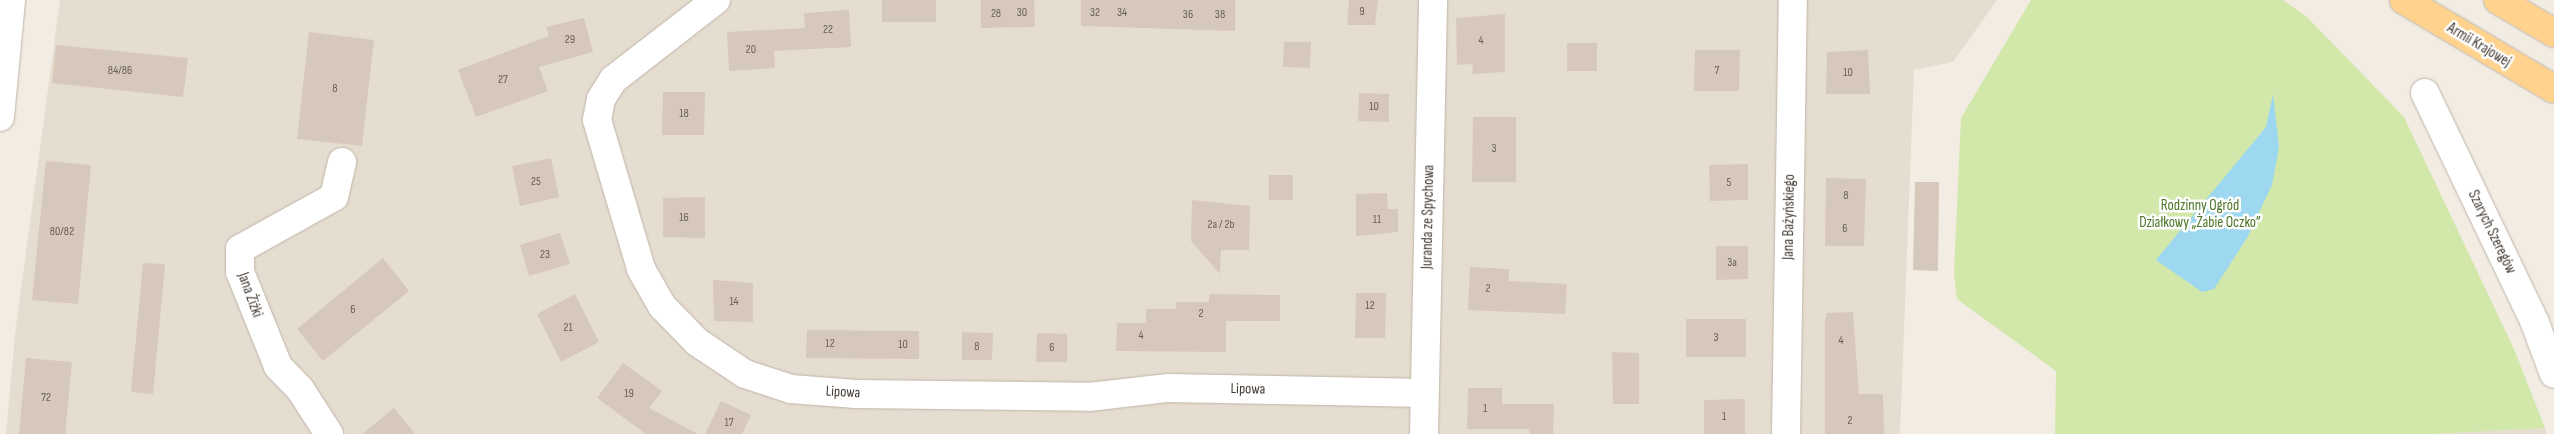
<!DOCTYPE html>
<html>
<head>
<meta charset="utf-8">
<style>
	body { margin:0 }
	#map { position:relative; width:2554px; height:434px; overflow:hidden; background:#f2ece3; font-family:"Sofia Sans Condensed",sans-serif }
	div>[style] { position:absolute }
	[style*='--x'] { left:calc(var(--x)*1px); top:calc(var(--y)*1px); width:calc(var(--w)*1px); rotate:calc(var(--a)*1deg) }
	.residential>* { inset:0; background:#e6ddd1 }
	.green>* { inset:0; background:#d2e7aa }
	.water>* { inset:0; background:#9dd7f0 }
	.building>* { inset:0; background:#d6c9bb }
	.roads { filter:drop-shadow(0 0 1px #c0b5a8) drop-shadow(0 0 1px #c0b5a8) }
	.minor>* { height:28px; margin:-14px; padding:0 14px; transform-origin:14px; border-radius:14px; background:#fff }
	.major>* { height:28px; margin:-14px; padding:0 14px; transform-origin:14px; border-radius:14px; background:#ffd38e }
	span { translate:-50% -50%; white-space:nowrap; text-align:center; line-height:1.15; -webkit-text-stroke:5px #fff; paint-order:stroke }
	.number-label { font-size:12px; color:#685e55 }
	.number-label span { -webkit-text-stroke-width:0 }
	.street-label { font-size:15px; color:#433b33 }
	.park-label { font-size:15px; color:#4c7527 }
</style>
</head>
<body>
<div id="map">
	<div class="residential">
		<div style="clip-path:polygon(60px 0,1997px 0,1953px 62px,1914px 70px,1900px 434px,6px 434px,15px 334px)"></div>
		<div style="clip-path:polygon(2545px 428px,2546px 434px,2432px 434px)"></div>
	</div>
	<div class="green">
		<div style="clip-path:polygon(2031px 0,2283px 0,2307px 17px,2404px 117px,2514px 349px,2545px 428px,2432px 434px,2055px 434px,2056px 371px,1957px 299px,1954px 273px,1961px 118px)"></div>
	</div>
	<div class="water">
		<div style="clip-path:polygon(2273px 94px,2279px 147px,2272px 185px,2247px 238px,2214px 289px,2202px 292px,2156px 260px,2266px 127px)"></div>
	</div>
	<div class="building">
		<div style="clip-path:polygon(882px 0,936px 0,936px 22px,882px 22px)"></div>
		<div style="clip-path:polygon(981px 0,1034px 0,1035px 27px,981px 28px)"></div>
		<div style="clip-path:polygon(1081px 0,1235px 0,1235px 31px,1081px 26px)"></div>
		<div style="clip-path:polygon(1349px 0,1378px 0,1375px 25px,1347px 25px)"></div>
		<div style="clip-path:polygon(849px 10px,851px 47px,774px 51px,775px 68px,729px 71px,727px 32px,805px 28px,804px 13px)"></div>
		<div style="clip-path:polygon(1505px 14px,1505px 72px,1472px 74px,1473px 64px,1457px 65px,1456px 18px)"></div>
		<div style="clip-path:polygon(584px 18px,593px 52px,539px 67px,548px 91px,476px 117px,458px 70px,549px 36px,546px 27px)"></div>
		<div style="clip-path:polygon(309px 32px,374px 40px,362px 146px,297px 139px)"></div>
		<div style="clip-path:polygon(1284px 42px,1311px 42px,1310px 68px,1283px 67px)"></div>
		<div style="clip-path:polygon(1567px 43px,1597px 43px,1597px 71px,1567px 71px)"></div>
		<div style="clip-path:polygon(56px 45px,188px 58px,183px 97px,52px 83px)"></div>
		<div style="clip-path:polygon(1695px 50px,1740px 50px,1739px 91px,1694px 91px)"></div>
		<div style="clip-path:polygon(1868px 50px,1870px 94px,1826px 94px,1827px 52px)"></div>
		<div style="clip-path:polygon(663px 92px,705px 92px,704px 135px,662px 135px)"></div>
		<div style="clip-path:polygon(1359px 93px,1389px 94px,1389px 122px,1358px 121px)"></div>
		<div style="clip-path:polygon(1473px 117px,1516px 117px,1516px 182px,1472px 182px)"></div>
		<div style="clip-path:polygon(551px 158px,559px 197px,520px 206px,512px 166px)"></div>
		<div style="clip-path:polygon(46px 161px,91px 165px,78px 304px,32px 300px)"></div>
		<div style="clip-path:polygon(1748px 164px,1748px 200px,1710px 201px,1709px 165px)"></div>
		<div style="clip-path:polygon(1269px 175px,1293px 175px,1293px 200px,1269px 200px)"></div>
		<div style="clip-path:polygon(1826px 178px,1866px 179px,1864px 246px,1825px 246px)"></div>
		<div style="clip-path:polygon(1915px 182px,1939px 182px,1938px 271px,1913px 270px)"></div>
		<div style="clip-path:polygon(1387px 193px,1388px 209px,1398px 209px,1398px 232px,1356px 236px,1356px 194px)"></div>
		<div style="clip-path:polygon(705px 197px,705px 238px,663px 237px,663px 198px)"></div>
		<div style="clip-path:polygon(1192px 200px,1250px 206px,1249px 250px,1221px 250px,1220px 274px,1191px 241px)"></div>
		<div style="clip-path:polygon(560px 233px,570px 264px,529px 276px,520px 245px)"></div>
		<div style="clip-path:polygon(1716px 246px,1748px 246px,1748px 279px,1716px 280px)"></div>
		<div style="clip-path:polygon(383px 258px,409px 291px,323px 361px,297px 329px)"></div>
		<div style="clip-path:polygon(143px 263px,165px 264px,153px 394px,131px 392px)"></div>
		<div style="clip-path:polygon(1470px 267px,1509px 269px,1509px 281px,1567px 284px,1565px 314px,1468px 310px)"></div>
		<div style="clip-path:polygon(713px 280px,753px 283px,753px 322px,714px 321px)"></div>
		<div style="clip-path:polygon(1356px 293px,1386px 293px,1385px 338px,1355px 338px)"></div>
		<div style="clip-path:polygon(575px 294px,599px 342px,561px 362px,537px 314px)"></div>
		<div style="clip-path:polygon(1209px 294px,1280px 295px,1280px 321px,1226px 321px,1226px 352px,1116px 351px,1117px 323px,1146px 323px,1146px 309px,1176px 309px,1176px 302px,1209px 302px)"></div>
		<div style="clip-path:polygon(1853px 312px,1859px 394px,1883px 394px,1884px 434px,1825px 434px,1825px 320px,1827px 313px)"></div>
		<div style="clip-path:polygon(1686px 319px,1746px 319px,1746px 357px,1686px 357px)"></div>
		<div style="clip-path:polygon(807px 330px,919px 331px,919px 359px,806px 358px)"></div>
		<div style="clip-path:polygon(962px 332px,993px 333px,992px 360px,962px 360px)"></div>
		<div style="clip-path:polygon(1037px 333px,1067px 334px,1067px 362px,1036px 362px)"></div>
		<div style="clip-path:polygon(1612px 352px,1639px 353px,1639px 404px,1613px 404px)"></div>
		<div style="clip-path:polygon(26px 358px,72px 362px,65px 434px,19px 434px)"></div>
		<div style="clip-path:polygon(623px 363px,662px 391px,649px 408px,698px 434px,646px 434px,597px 398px)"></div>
		<div style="clip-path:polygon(1468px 388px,1502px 388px,1502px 404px,1554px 404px,1553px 434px,1529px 434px,1530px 429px,1467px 429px)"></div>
		<div style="clip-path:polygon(1745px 399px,1745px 434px,1704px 434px,1704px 400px)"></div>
		<div style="clip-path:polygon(721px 401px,751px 415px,742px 434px,705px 434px)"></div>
		<div style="clip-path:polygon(394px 408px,415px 434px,362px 434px)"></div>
	</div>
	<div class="roads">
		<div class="minor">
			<div style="--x:716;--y:0;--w:130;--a:142.2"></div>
			<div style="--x:613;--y:80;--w:22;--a:122"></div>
			<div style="--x:601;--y:99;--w:21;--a:101"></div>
			<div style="--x:597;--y:120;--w:155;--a:73.5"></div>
			<div style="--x:641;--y:269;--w:43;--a:60.4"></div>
			<div style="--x:662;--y:306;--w:50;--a:45.8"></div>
			<div style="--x:697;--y:342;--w:58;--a:33.7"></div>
			<div style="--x:745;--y:374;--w:48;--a:18.1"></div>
			<div style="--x:791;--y:389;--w:65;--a:4.4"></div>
			<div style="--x:856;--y:394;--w:233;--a:0.7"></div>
			<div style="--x:1089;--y:397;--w:80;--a:-6.5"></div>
			<div style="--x:1168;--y:388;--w:256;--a:1.1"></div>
			<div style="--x:2425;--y:93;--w:255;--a:64.4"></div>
			<div style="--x:2535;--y:323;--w:54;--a:69.6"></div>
			<div style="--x:0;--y:117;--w:118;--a:-84.6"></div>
			<div style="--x:329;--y:434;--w:54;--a:-122.8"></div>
			<div style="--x:300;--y:389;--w:32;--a:-134"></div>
			<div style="--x:278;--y:366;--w:101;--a:-112"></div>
			<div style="--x:240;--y:272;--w:23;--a:-90"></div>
			<div style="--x:240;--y:249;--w:107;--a:-29"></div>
			<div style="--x:334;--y:197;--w:36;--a:-77"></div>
			<div style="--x:1424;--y:434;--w:434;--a:-88.8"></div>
			<div style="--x:1786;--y:434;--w:434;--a:-89.1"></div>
		</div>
		<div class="major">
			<div style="--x:2404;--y:0;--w:174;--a:30.7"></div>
			<div style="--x:2498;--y:0;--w:65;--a:30.5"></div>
		</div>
	</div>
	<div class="number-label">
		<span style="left:1362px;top:12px">9</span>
		<span style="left:1022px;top:13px">30</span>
		<span style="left:1095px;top:13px">32</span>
		<span style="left:1122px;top:13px">34</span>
		<span style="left:996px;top:14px">28</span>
		<span style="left:1188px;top:15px">36</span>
		<span style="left:1220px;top:15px">38</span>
		<span style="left:828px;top:30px">22</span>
		<span style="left:570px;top:40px">29</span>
		<span style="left:1481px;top:41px">4</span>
		<span style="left:751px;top:50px">20</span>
		<span style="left:120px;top:71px">84/86</span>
		<span style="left:1717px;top:71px">7</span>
		<span style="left:1848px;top:73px">10</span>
		<span style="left:503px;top:80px">27</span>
		<span style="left:335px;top:89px">8</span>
		<span style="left:1374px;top:107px">10</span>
		<span style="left:684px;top:114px">18</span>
		<span style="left:1494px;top:149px">3</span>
		<span style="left:536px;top:182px">25</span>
		<span style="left:1729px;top:183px">5</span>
		<span style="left:1846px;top:196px">8</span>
		<span style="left:684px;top:218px">16</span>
		<span style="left:1377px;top:220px">11</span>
		<span style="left:1221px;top:225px">2a / 2b</span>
		<span style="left:1845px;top:229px">6</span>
		<span style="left:62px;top:232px">80/82</span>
		<span style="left:545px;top:255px">23</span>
		<span style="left:1732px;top:263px">3a</span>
		<span style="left:1488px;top:289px">2</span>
		<span style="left:734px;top:302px">14</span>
		<span style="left:1370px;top:306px">12</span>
		<span style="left:353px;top:310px">6</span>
		<span style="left:1201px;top:314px">2</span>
		<span style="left:568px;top:328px">21</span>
		<span style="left:1141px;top:336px">4</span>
		<span style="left:1716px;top:338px">3</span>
		<span style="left:1841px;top:341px">4</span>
		<span style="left:830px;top:344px">12</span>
		<span style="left:903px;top:345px">10</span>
		<span style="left:977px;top:347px">8</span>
		<span style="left:1052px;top:348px">6</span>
		<span style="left:629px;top:394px">19</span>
		<span style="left:46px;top:398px">72</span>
		<span style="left:1485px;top:409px">1</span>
		<span style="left:1724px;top:417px">1</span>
		<span style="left:1850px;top:421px">2</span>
		<span style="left:729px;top:423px">17</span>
	</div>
	<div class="street-label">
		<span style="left:2479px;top:45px;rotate:31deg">Armii Krajowej</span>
		<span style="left:1428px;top:217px;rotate:-89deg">Juranda ze Spychowa</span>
		<span style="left:1789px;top:217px;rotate:-89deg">Jana Bażyńskiego</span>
		<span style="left:2492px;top:232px;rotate:64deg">Szarych Szeregów</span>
		<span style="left:250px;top:295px;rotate:70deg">Jana Żiżki</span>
		<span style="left:1248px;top:389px;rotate:1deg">Lipowa</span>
		<span style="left:843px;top:392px;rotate:3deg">Lipowa</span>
	</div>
	<div class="park-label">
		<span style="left:2200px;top:214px">Rodzinny Ogród<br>Działkowy „Żabie Oczko”</span>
	</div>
</div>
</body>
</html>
